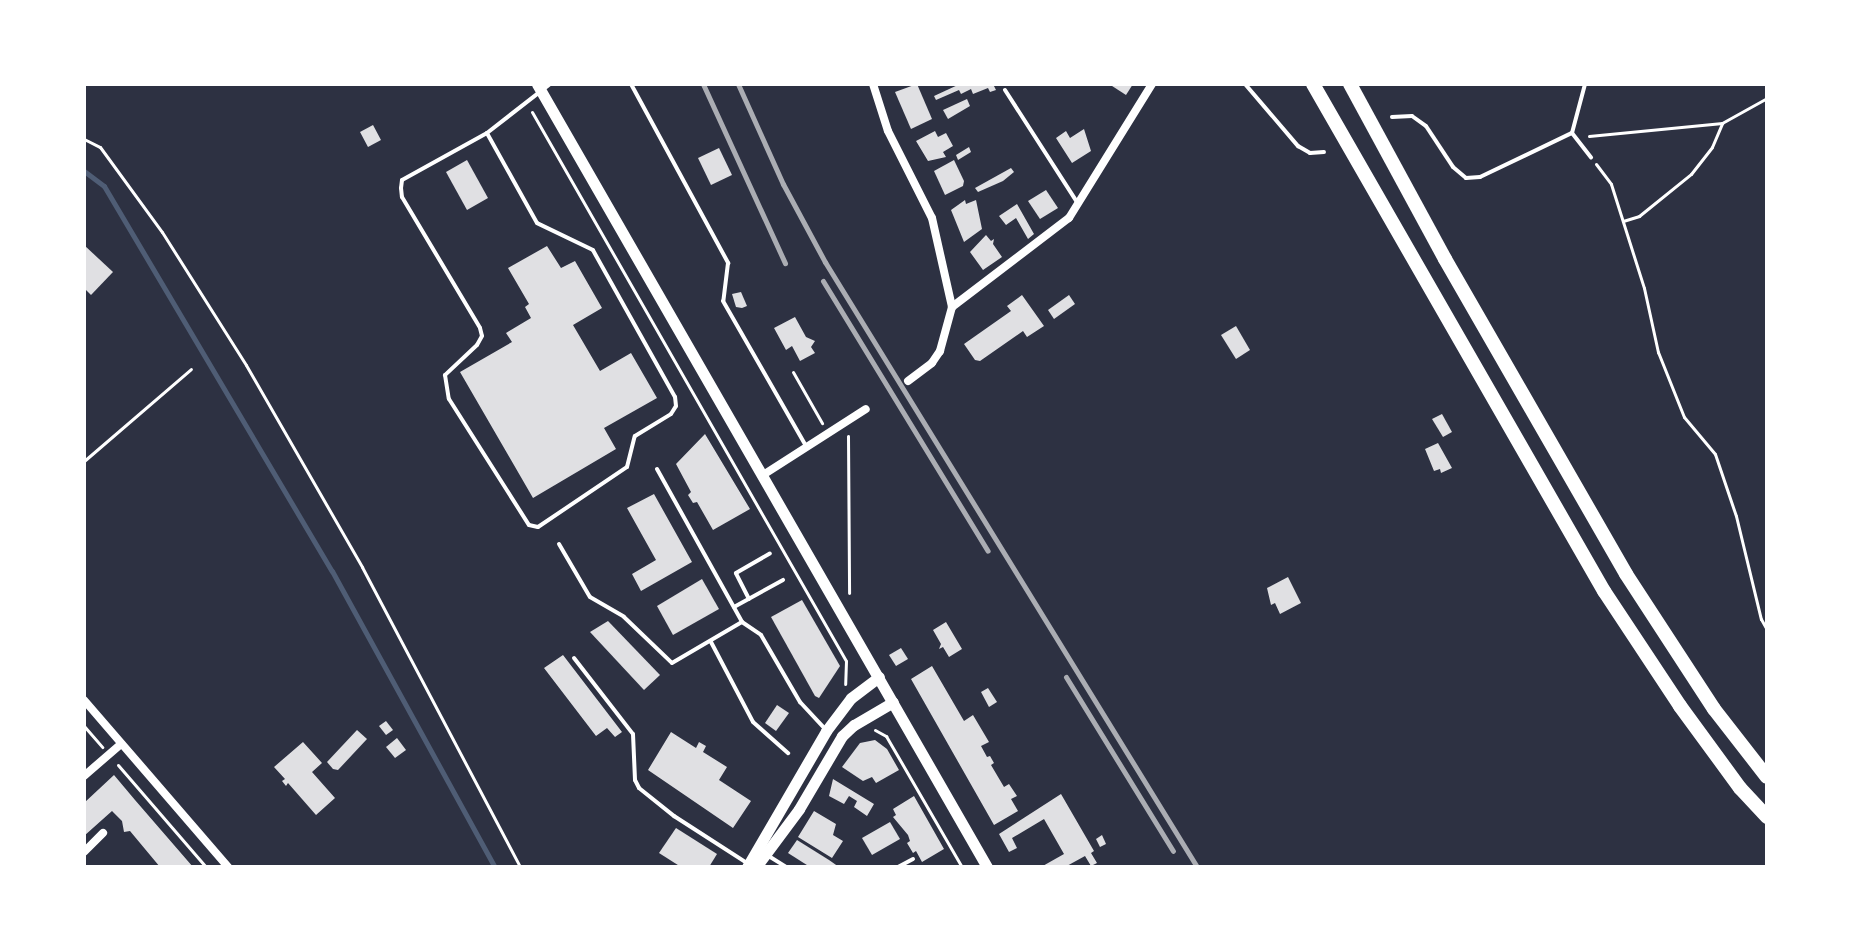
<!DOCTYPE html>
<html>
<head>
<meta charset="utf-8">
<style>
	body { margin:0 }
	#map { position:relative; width:1851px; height:951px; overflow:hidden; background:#2d3142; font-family:"DM Sans",sans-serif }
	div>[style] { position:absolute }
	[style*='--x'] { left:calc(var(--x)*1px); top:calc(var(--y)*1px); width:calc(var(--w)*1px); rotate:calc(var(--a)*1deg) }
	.stream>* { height:5px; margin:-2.5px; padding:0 2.5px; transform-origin:2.5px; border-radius:2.5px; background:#4f5d75 }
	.building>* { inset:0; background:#e0e0e3 }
	.path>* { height:3px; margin:-1.5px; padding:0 1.5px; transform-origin:1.5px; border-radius:1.5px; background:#fff }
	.service>* { height:4px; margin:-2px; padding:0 2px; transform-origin:2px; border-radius:2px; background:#fff }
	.minor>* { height:8px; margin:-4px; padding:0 4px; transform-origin:4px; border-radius:4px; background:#fff }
	.tertiary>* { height:11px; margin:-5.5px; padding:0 5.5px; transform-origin:5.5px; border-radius:5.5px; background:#fff }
	.trunk>* { height:14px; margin:-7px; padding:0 7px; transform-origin:7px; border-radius:7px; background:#fff }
	.rail>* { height:5px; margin:-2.5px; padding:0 2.5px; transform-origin:2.5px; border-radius:2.5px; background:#abadb3 }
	span { translate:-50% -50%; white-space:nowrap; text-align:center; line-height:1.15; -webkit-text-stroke:8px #fff; paint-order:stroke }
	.frame { position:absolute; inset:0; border:86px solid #fff; pointer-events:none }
</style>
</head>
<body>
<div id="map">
	<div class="stream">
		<div style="--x:84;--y:171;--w:25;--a:37"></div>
		<div style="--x:104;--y:186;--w:447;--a:59.4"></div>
		<div style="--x:332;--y:571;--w:338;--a:61.2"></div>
	</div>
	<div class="building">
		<div style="clip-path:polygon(917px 84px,932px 119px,911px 129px,895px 92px)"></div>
		<div style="clip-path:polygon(960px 84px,993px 84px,996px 90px,990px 92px,988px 88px,973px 94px,971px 89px,961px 94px,959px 90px,936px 100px,934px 96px)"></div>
		<div style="clip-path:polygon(1109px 84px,1133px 84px,1126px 95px)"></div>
		<div style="clip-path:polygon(967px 99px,970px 106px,948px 119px,943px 110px)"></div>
		<div style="clip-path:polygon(373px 125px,381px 140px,368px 147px,360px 132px)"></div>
		<div style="clip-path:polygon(1084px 129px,1091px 151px,1072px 163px,1056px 138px,1066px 131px,1070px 138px)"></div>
		<div style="clip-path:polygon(935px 131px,938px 137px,946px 133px,953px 146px,943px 152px,946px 157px,928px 161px,916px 141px)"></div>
		<div style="clip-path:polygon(969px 147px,971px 152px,958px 160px,956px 155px)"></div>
		<div style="clip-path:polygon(719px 148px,732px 175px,711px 185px,698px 158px)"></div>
		<div style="clip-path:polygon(467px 160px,488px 198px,467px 210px,446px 172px)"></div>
		<div style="clip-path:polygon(954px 160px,964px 181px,963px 186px,945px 195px,934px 171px)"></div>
		<div style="clip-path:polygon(1011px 168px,1014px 172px,1003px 181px,978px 192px,975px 188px)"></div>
		<div style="clip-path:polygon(1046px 190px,1058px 208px,1040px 219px,1028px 201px)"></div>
		<div style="clip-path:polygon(965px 200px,966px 204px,976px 200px,982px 229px,964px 242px,951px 210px)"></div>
		<div style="clip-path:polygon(1017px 204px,1034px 234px,1028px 239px,1016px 218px,1006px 225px,999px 216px)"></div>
		<div style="clip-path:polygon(986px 235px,991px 241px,994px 239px,993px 244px,1002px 257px,983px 270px,970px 252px)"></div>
		<div style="clip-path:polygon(84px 245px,113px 272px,91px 295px,84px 288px)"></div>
		<div style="clip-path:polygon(547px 246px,561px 268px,575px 261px,602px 308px,573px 325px,600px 371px,631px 353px,657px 398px,604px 428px,616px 449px,533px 498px,460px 372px,512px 342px,506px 333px,531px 318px,525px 307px,529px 304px,508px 268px)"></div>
		<div style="clip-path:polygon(741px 292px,747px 306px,742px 308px,736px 307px,732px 294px)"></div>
		<div style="clip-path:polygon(1022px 295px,1044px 326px,1027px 337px,1023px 331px,980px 361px,975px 360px,964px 344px,1011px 311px,1007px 306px)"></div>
		<div style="clip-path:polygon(1069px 295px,1075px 304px,1054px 319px,1048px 310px)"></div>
		<div style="clip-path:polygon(795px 317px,806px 337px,815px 341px,811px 347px,815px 353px,800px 361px,792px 346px,786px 350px,774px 328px)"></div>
		<div style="clip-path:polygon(1236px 326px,1250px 350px,1236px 359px,1221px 335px)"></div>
		<div style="clip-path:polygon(1442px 414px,1452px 432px,1443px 437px,1432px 419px)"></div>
		<div style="clip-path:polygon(705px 434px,750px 509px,713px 530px,697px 502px,693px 503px,688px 495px,691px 492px,676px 464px)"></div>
		<div style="clip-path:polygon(1438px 443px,1452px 468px,1441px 473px,1440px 469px,1434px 471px,1425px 449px)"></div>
		<div style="clip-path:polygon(654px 494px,692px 562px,641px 591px,632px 574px,656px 560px,627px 508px)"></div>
		<div style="clip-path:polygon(1288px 577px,1301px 603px,1280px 614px,1275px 603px,1271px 605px,1267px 588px)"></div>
		<div style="clip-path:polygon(702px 579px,719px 609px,673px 635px,657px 606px)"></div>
		<div style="clip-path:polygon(802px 600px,840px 666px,819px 698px,815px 696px,771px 617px)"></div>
		<div style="clip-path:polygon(608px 621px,660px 675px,644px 690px,590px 632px)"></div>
		<div style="clip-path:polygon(946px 622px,962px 649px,949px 657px,943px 647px,939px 649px,941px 644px,933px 630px)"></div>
		<div style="clip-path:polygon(901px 648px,908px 659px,896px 666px,889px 655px)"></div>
		<div style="clip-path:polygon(563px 655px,622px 732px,615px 737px,607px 728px,596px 736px,544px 668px)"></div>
		<div style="clip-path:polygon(932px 666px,964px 721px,973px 715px,989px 742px,981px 746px,987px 757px,990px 756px,994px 763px,991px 765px,1004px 787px,1009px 784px,1017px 796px,1011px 799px,1018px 811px,994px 825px,911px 679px)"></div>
		<div style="clip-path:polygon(988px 688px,997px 702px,989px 707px,981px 692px)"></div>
		<div style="clip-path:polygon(777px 705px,789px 713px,776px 731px,765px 723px)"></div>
		<div style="clip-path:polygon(386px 721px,393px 730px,386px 735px,379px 726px)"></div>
		<div style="clip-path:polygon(357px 730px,367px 739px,338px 770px,333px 769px,327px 762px)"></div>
		<div style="clip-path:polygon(671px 732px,696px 748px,699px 742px,706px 746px,703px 752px,727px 767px,719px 780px,751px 801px,733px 828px,648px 770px)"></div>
		<div style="clip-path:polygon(397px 738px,406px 750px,395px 758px,386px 747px)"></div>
		<div style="clip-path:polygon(875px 740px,887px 749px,899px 770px,876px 783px,872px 777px,863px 781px,842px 767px,860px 743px)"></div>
		<div style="clip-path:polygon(303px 742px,322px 763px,312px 772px,335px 798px,316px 815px,288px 783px,286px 786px,282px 781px,285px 779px,274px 767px)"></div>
		<div style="clip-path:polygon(114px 775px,135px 800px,193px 867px,160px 867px,130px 831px,124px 832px,122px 821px,112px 811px,84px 836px,84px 803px)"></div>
		<div style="clip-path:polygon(833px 779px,874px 804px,867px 816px,854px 807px,857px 801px,849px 796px,844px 804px,829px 796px)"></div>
		<div style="clip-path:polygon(1061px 794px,1094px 851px,1091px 853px,1097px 863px,1091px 866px,1085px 856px,1065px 867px,1041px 867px,1064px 854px,1044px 819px,1012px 838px,1017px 848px,1009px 852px,999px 834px)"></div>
		<div style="clip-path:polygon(914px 796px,944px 849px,922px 862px,916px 851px,913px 853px,907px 843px,910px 841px,908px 835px,893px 817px,896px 815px,893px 809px)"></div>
		<div style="clip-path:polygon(814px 811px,836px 824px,833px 835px,843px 841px,832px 858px,798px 837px)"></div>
		<div style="clip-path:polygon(890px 822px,900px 839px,872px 855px,862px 838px)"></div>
		<div style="clip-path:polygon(676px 828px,717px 854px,709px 867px,681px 867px,659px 853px)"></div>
		<div style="clip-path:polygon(1102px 835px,1106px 844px,1100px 847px,1096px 839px)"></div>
		<div style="clip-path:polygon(797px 840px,829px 860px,839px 867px,810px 867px,788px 853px)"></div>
	</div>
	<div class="path">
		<div style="--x:532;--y:112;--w:632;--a:60.23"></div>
		<div style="--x:846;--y:661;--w:23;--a:92"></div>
		<div style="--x:1589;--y:136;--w:134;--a:-5.6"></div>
		<div style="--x:1722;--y:123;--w:51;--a:-29.1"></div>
		<div style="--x:84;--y:139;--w:18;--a:27"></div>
		<div style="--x:100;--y:147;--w:105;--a:53.9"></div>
		<div style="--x:162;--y:232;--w:157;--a:57.7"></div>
		<div style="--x:246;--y:365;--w:233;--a:60.1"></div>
		<div style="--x:362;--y:567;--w:337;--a:62.2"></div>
		<div style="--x:1596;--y:164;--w:25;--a:53"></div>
		<div style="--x:1611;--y:184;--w:109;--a:72.4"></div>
		<div style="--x:1644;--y:288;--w:66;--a:77.7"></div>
		<div style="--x:1658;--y:352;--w:70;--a:68.2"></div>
		<div style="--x:1684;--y:417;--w:48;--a:50"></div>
		<div style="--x:1715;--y:454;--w:65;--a:71.3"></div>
		<div style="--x:1736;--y:516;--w:106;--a:76.4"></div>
		<div style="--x:1761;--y:619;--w:13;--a:61"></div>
		<div style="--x:1623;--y:221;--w:17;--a:-17"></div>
		<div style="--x:1639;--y:216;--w:67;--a:-38.9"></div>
		<div style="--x:1691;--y:174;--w:34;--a:-52"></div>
		<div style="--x:1712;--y:147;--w:26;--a:-67"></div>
		<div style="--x:793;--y:372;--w:59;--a:60.4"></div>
		<div style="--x:848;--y:436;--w:157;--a:89.6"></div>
		<div style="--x:84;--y:461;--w:141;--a:-40.7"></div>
		<div style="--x:84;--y:726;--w:28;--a:49"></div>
		<div style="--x:875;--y:730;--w:13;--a:29"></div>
		<div style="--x:886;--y:736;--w:151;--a:59.9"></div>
		<div style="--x:118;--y:765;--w:135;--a:49.2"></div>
	</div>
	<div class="service">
		<div style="--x:631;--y:84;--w:204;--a:61.5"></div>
		<div style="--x:728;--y:263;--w:38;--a:97"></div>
		<div style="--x:723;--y:301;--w:167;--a:60.2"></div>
		<div style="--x:1245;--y:84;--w:82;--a:49.5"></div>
		<div style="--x:1298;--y:146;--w:14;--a:30"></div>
		<div style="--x:1310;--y:153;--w:14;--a:-4"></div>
		<div style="--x:1005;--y:90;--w:133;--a:57.3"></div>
		<div style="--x:1392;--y:117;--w:20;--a:-3"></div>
		<div style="--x:1412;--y:116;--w:17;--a:36"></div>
		<div style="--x:1426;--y:126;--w:49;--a:56.6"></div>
		<div style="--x:1453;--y:167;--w:17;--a:40"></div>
		<div style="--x:1466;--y:178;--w:14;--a:-4"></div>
		<div style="--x:1480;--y:177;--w:102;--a:-25.6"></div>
		<div style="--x:1572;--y:133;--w:51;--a:-75.1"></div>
		<div style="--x:487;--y:133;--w:97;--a:151.1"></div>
		<div style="--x:402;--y:180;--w:8;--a:97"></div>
		<div style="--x:401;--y:188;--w:9;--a:84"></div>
		<div style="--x:402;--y:197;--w:152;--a:59.2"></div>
		<div style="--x:480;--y:328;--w:8;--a:76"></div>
		<div style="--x:482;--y:336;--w:10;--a:119"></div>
		<div style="--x:477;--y:345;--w:44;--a:136.8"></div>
		<div style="--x:445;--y:375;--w:24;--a:81"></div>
		<div style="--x:449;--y:399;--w:149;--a:57.6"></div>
		<div style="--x:529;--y:525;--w:9;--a:13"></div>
		<div style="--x:538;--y:527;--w:107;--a:-34"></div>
		<div style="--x:627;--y:467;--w:32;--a:-76"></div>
		<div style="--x:635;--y:436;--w:42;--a:-31.4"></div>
		<div style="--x:671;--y:414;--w:9;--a:-58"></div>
		<div style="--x:676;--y:406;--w:9;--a:-96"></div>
		<div style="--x:675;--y:397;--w:168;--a:-119.2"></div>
		<div style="--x:593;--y:250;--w:62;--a:-154.3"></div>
		<div style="--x:537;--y:223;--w:103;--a:-119.1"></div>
		<div style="--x:487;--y:133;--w:80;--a:-37.9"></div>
		<div style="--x:1572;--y:133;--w:31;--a:52"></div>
		<div style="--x:657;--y:469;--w:175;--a:60.9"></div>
		<div style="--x:742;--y:622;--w:23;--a:34"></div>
		<div style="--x:761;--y:635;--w:78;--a:59.8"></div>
		<div style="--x:800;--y:702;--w:37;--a:47"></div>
		<div style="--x:559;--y:544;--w:61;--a:59.7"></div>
		<div style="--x:590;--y:597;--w:39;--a:30"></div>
		<div style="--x:624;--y:617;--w:66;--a:43.8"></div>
		<div style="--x:672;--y:663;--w:81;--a:-30.4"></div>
		<div style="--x:749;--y:599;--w:29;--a:-117"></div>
		<div style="--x:736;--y:573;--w:39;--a:-30"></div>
		<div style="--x:734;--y:607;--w:56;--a:-28.9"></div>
		<div style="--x:711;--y:642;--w:90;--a:62.3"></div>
		<div style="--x:753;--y:722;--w:47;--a:41.5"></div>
		<div style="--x:574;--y:658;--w:96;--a:52.2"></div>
		<div style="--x:633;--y:734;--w:46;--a:87.5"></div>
		<div style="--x:635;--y:780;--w:9;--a:63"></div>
		<div style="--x:639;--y:788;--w:45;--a:38.7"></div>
		<div style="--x:674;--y:816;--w:87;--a:32.8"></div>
		<div style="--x:767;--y:855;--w:22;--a:32"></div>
		<div style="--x:898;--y:867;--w:17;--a:-28"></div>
	</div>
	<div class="minor">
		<div style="--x:873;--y:84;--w:49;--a:72.3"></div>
		<div style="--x:888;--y:131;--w:97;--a:63.2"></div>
		<div style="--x:932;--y:218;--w:91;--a:77.3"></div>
		<div style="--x:952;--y:307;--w:46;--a:105.3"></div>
		<div style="--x:940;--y:351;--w:14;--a:124"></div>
		<div style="--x:932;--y:363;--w:30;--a:143"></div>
		<div style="--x:952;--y:307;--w:147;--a:-37.3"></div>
		<div style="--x:1069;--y:218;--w:158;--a:-58.2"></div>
		<div style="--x:763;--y:475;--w:122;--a:-32.7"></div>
		<div style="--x:84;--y:700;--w:221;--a:49.2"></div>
		<div style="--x:84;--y:776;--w:49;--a:-40.9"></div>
		<div style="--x:84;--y:852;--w:27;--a:-45"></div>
	</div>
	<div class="tertiary">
		<div style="--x:537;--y:84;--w:903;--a:60.11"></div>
		<div style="--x:747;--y:867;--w:157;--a:-59.8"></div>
		<div style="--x:826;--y:731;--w:41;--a:-52.9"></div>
		<div style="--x:851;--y:698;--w:35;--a:-37"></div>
		<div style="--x:756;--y:867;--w:72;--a:-53.4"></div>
		<div style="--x:799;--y:809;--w:85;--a:-59.5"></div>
		<div style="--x:842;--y:736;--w:16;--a:-43"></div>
		<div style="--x:854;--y:725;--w:45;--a:-30.5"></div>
	</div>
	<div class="trunk">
		<div style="--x:1313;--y:84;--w:585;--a:60.15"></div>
		<div style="--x:1604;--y:591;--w:138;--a:56.5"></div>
		<div style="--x:1680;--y:706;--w:102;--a:53.8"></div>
		<div style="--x:1740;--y:788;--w:40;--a:47"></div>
		<div style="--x:1350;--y:84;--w:199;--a:61.5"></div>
		<div style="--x:1445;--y:259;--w:363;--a:60.1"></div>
		<div style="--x:1626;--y:574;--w:161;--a:56.9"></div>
		<div style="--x:1714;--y:709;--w:86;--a:52.1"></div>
	</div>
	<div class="rail">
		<div style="--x:703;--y:84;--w:197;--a:65.4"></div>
		<div style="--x:738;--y:84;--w:110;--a:65.8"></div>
		<div style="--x:783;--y:184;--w:89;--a:61.7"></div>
		<div style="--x:825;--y:262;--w:710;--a:58.41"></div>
		<div style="--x:823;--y:281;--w:316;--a:58.6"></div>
		<div style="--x:1066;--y:677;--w:204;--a:58.4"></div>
	</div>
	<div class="frame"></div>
</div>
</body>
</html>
